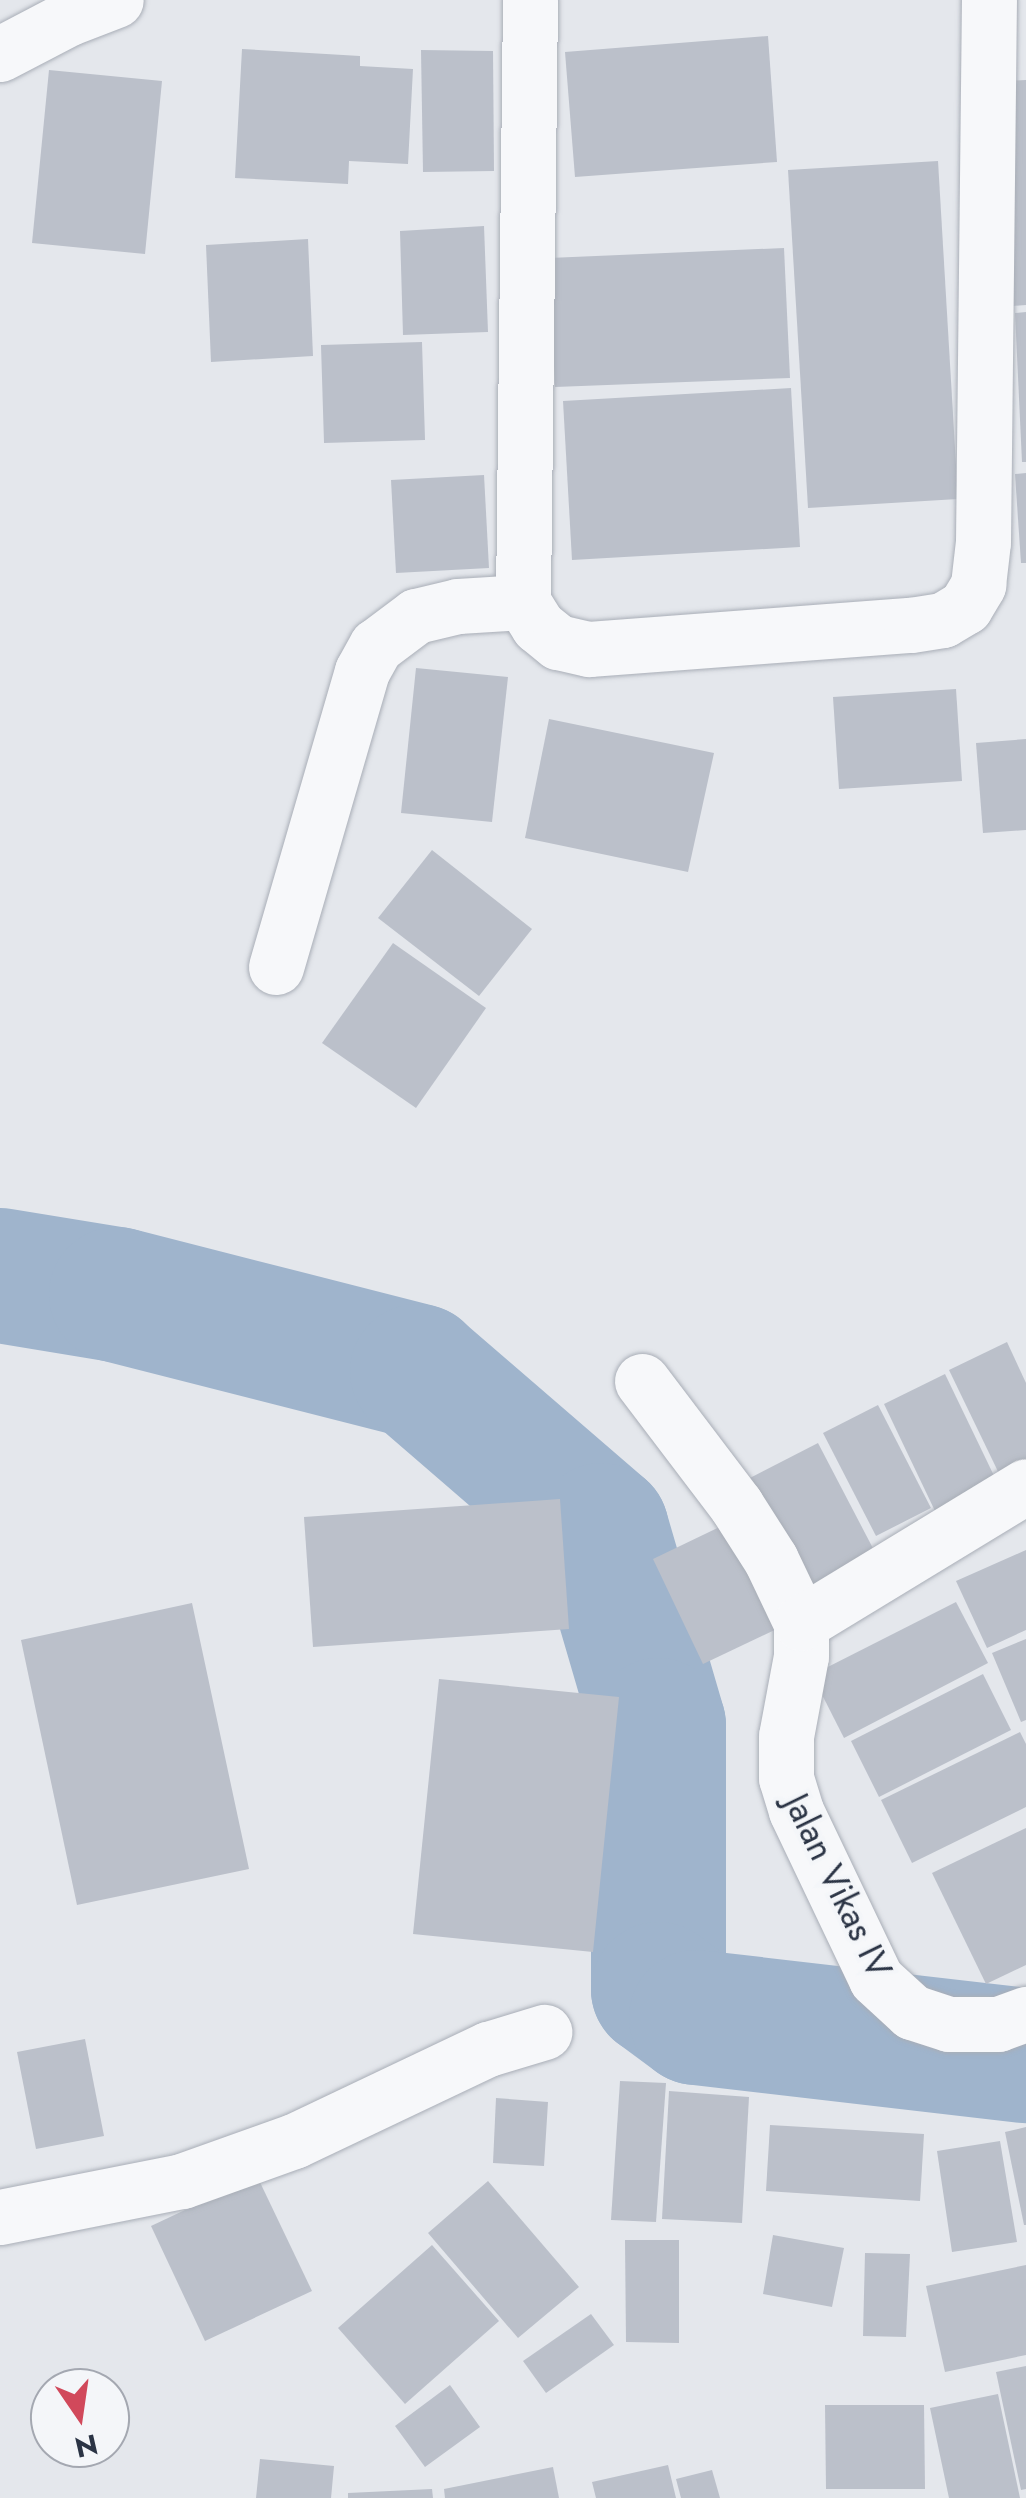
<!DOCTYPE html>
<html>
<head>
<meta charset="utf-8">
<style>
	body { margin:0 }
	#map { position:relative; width:1026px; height:2498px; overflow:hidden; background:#e4e7ec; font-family:Jost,sans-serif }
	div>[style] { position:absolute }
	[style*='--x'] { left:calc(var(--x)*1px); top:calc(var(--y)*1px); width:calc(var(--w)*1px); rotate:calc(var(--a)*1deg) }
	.river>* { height:135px; margin:-67.5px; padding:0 67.5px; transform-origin:67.5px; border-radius:67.5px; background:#9fb4cc }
	.building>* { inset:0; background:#bbc0ca }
	.roads { filter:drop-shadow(0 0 2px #a9aeb7) drop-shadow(0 0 2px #a9aeb7) }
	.minor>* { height:55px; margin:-27.5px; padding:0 27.5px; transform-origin:27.5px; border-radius:27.5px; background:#f7f8fa }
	span { translate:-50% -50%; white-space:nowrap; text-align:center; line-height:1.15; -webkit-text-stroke:8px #f4f6f9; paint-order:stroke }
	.street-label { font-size:35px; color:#2b3445 }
	.north { position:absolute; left:30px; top:2368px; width:100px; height:100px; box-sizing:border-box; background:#f4f6f9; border:2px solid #a4a8b1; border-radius:50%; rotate:167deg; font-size:28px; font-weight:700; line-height:40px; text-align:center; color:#2b3445 }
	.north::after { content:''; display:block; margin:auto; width:35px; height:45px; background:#d1495b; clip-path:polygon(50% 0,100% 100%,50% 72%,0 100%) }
</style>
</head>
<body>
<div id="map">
	<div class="river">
		<div style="--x:0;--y:1275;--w:118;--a:9.3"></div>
		<div style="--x:116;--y:1294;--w:311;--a:14.3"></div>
		<div style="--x:417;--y:1371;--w:243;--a:40.8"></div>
		<div style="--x:601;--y:1530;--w:203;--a:73.7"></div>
		<div style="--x:658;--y:1725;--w:264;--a:90"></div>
		<div style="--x:658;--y:1989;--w:47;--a:36.4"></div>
		<div style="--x:696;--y:2017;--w:332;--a:6.6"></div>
	</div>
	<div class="building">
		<div style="clip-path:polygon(768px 36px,777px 162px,575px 177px,565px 52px)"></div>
		<div style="clip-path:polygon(242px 49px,360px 56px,360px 66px,413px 69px,408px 164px,349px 161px,348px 184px,235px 178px)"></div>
		<div style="clip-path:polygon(421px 50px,493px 51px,494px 171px,423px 172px)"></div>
		<div style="clip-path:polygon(49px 70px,162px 81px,145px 254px,32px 243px)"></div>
		<div style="clip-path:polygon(1026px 80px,1026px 305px,1013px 306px,1003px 81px)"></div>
		<div style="clip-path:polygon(938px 161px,958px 499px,808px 508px,788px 170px)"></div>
		<div style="clip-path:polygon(484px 226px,488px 332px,403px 335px,400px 231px)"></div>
		<div style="clip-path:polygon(308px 239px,313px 356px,211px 362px,206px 245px)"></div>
		<div style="clip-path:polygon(784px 248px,790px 378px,555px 387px,549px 258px)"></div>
		<div style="clip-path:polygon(1026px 312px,1026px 462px,1022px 462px,1015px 313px)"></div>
		<div style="clip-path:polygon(422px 342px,425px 440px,324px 443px,321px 345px)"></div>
		<div style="clip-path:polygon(791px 388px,800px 547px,572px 560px,563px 401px)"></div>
		<div style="clip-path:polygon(1026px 473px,1026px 563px,1021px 563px,1015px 474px)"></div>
		<div style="clip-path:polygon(484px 475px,489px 568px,396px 573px,391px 480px)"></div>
		<div style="clip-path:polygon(416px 668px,508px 677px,492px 822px,401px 813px)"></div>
		<div style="clip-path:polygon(956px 689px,962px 781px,839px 789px,833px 697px)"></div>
		<div style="clip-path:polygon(549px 719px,714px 753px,688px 872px,525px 838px)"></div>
		<div style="clip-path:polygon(1026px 739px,1026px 830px,983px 833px,976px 743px)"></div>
		<div style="clip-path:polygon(432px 850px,532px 929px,479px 996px,378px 918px)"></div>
		<div style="clip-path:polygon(393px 943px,486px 1008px,416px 1108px,322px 1043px)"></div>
		<div style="clip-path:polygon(1007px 1342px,1026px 1383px,1026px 1476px,1005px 1486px,949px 1370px)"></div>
		<div style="clip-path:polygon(945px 1374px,997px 1482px,935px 1511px,884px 1404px)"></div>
		<div style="clip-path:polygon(878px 1405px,931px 1508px,876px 1536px,823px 1433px)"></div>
		<div style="clip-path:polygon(818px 1443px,877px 1556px,807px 1593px,746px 1480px)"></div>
		<div style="clip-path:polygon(560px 1499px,569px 1629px,313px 1647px,304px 1517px)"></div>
		<div style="clip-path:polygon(732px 1521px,781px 1627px,703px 1664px,653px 1559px)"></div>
		<div style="clip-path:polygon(1026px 1550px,1026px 1630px,987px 1648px,956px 1581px)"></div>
		<div style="clip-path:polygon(956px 1602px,988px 1663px,844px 1738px,812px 1675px)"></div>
		<div style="clip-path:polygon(192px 1603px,249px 1869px,77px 1905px,21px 1640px)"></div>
		<div style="clip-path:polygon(1026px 1639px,1026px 1720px,1021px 1722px,992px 1653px)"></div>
		<div style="clip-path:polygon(983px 1674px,1011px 1730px,879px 1797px,851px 1741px)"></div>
		<div style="clip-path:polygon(439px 1679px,619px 1697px,593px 1952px,413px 1934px)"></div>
		<div style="clip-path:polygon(1020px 1732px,1026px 1744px,1026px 1807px,912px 1863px,881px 1800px)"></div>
		<div style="clip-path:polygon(1026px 1828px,1026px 1965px,986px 1984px,932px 1873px)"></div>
		<div style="clip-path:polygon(85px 2039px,104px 2136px,36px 2149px,17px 2052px)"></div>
		<div style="clip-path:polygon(620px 2081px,666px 2083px,656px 2222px,611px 2220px)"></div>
		<div style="clip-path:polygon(669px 2091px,749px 2097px,742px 2223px,662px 2219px)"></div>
		<div style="clip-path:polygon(496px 2098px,548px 2102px,544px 2166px,493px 2163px)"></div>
		<div style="clip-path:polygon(770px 2125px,924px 2134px,920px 2201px,766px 2191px)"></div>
		<div style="clip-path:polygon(1026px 2127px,1026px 2225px,1024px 2225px,1005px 2132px)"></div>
		<div style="clip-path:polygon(1000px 2141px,1017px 2242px,952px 2252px,937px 2151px)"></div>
		<div style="clip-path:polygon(257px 2176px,312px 2291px,205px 2341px,151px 2226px)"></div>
		<div style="clip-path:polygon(488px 2181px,579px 2287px,518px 2338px,428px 2233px)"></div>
		<div style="clip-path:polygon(773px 2235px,844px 2248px,832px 2307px,763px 2294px)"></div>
		<div style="clip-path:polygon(625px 2240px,679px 2240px,679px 2343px,626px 2342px)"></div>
		<div style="clip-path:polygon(432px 2245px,499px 2321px,405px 2404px,338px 2328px)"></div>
		<div style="clip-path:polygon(865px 2253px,910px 2254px,906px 2337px,863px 2336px)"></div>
		<div style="clip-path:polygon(1026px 2265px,1026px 2355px,945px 2372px,926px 2286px)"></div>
		<div style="clip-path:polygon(591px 2314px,614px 2345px,546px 2393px,523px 2361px)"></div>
		<div style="clip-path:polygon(1026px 2366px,1026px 2489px,1021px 2490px,996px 2372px)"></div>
		<div style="clip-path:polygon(450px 2385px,480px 2427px,425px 2467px,395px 2426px)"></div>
		<div style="clip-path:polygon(998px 2394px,1020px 2498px,949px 2498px,930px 2408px)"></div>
		<div style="clip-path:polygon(825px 2405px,924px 2405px,925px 2489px,826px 2489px)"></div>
		<div style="clip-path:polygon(260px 2459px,334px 2466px,331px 2498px,256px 2498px)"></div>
		<div style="clip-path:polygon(668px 2465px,676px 2498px,596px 2498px,592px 2482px)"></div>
		<div style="clip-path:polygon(553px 2467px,559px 2498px,445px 2498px,444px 2489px)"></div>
		<div style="clip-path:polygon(712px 2470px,720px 2498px,681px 2498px,676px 2479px)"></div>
		<div style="clip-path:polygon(432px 2489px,433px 2498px,348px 2498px,348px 2493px)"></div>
	</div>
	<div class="roads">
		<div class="minor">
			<div style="--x:530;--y:0;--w:602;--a:90.67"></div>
			<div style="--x:523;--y:602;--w:28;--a:58"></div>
			<div style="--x:538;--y:626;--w:26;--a:39"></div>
			<div style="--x:558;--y:642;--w:32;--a:13"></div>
			<div style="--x:589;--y:649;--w:323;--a:-4.3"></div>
			<div style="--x:911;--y:625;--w:32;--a:-9"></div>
			<div style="--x:943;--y:620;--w:26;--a:-31"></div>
			<div style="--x:965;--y:607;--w:26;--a:-59"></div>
			<div style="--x:978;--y:585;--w:43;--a:-83.4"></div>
			<div style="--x:983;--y:542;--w:542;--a:-89.37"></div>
			<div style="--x:0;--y:54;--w:78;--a:-27.6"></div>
			<div style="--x:69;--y:18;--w:50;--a:-21"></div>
			<div style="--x:276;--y:967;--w:308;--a:-73.8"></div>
			<div style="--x:362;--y:671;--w:29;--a:-61"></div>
			<div style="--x:376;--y:646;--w:50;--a:-36.9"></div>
			<div style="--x:416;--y:616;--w:43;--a:-13.4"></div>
			<div style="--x:458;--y:606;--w:65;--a:-3.5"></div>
			<div style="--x:642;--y:1381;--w:156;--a:52.8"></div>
			<div style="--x:736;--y:1505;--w:65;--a:57.5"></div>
			<div style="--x:771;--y:1560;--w:70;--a:64.5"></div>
			<div style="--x:801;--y:1623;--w:33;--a:90"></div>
			<div style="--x:801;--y:1656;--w:81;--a:100.6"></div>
			<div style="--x:786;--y:1736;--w:42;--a:90"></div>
			<div style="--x:786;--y:1778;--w:34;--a:73"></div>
			<div style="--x:796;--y:1811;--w:186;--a:64.5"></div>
			<div style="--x:876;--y:1979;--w:49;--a:42.5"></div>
			<div style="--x:912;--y:2012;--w:39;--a:18"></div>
			<div style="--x:949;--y:2024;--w:49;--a:0"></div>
			<div style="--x:998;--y:2024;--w:30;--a:-20"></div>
			<div style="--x:801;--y:1623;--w:263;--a:-31.3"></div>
			<div style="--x:0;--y:2217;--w:186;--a:-11.2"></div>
			<div style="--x:182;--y:2181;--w:119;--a:-19.7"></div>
			<div style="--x:294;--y:2141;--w:215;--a:-25.4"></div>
			<div style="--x:488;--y:2049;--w:59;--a:-16.9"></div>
		</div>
	</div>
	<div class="street-label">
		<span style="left:838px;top:1886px;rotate:64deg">Jalan Vikas IV</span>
	</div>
	<div class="north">N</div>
</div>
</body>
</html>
